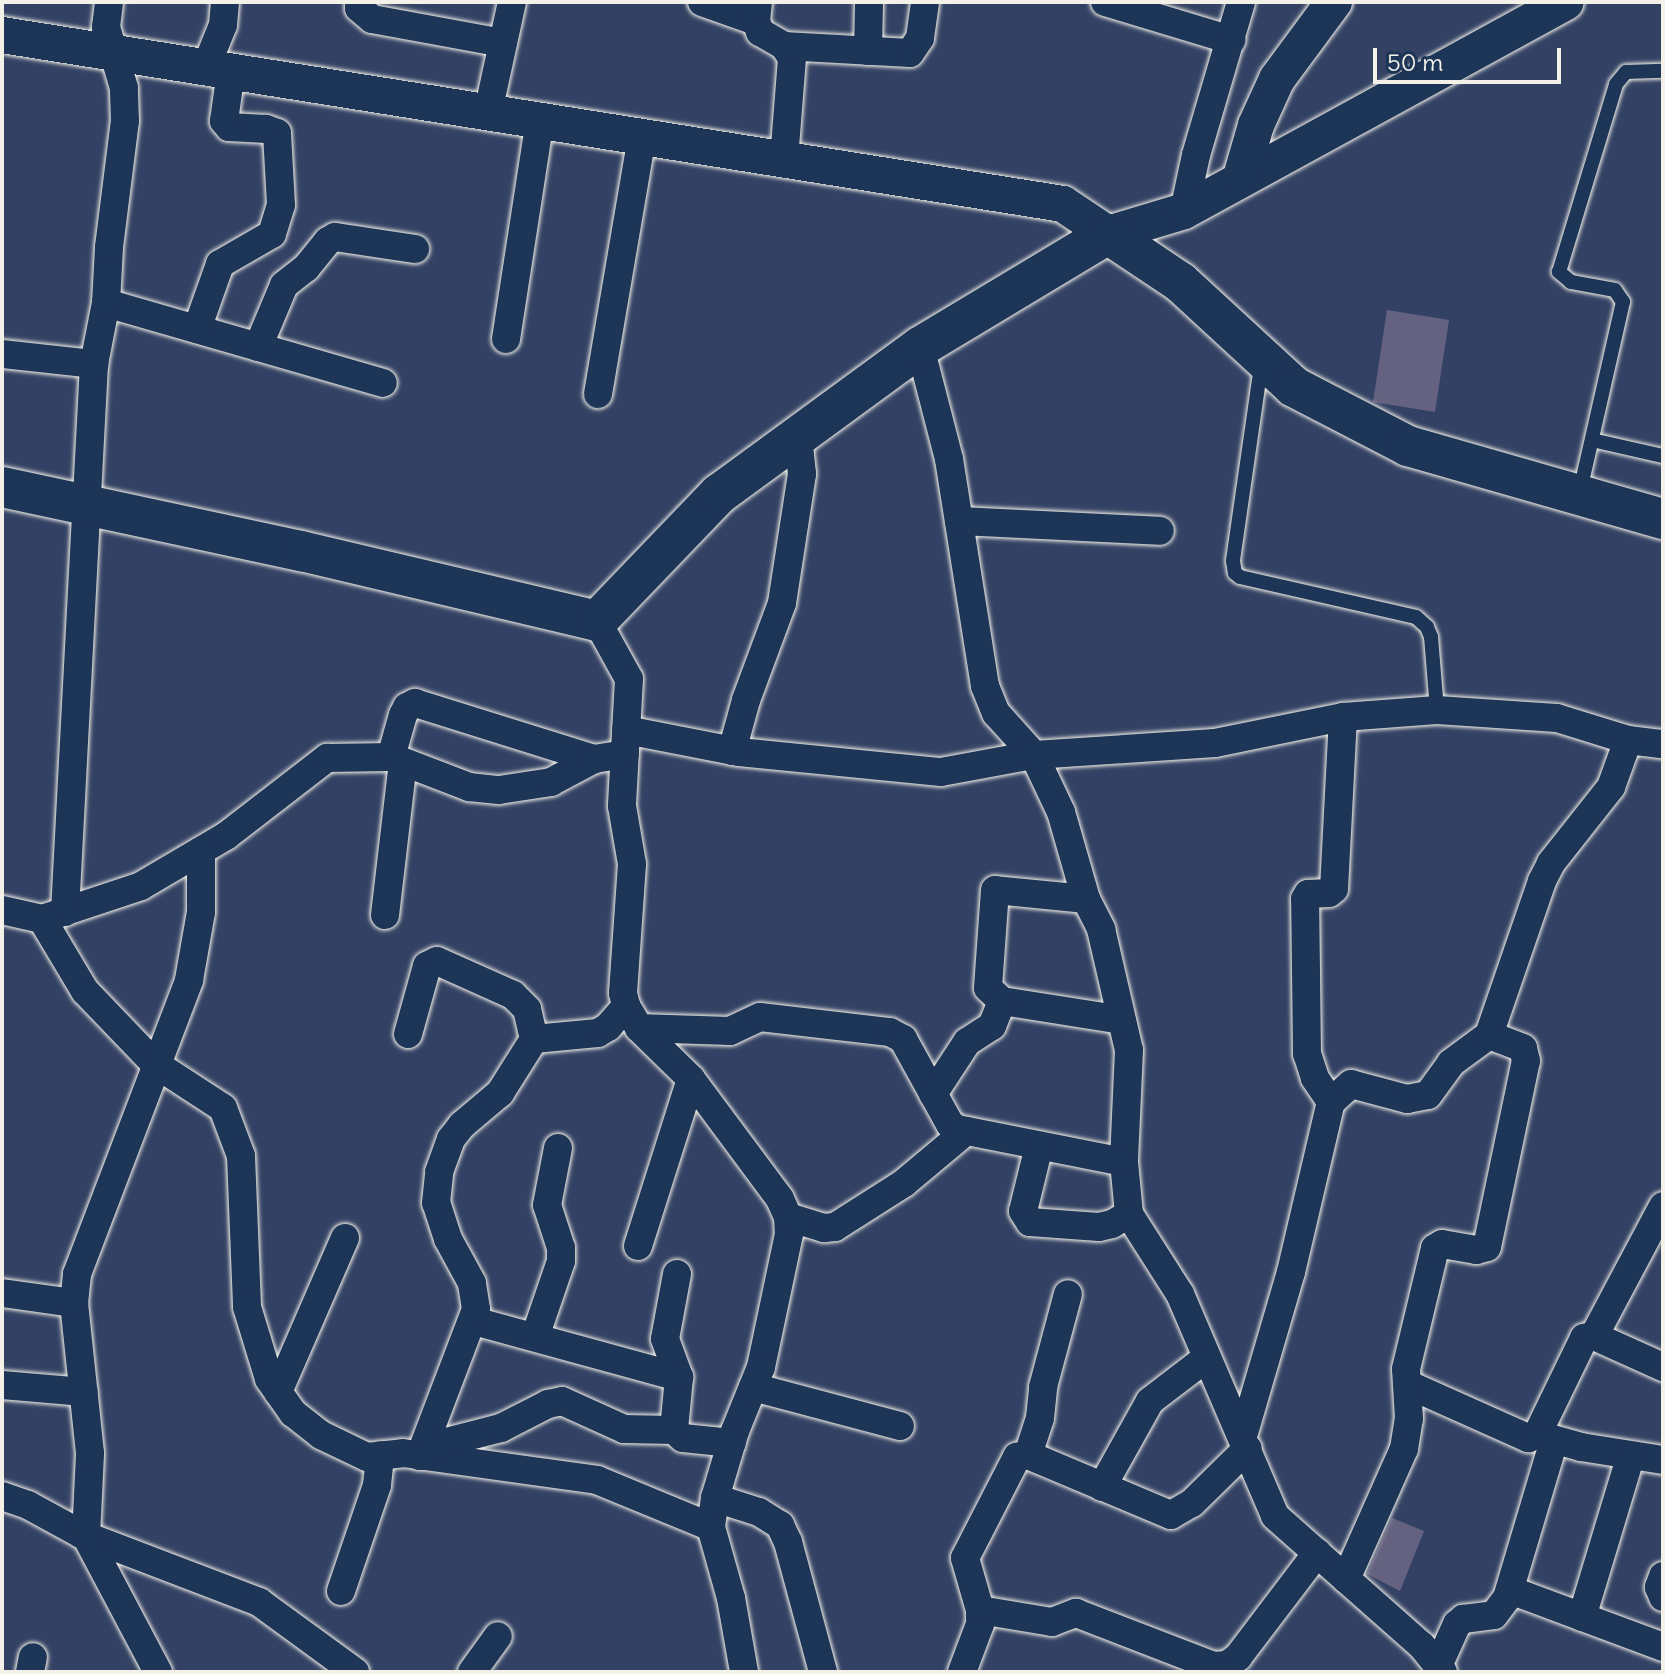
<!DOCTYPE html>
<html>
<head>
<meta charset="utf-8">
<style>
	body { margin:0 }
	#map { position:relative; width:1665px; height:1674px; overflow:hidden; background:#334264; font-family:Delius,sans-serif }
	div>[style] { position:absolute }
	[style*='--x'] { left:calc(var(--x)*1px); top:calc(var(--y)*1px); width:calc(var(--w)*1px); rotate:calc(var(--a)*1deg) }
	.building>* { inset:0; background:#656281 }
	.roads { filter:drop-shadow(0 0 2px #f4f1e8) drop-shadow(0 0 2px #f4f1e8) }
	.service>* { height:14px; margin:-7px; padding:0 7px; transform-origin:7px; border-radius:7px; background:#1d3557 }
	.minor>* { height:28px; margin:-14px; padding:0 14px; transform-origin:14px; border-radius:14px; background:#1d3557 }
	.tertiary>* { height:36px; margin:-18px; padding:0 18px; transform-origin:18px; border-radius:18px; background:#1d3557 }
	.secondary>* { height:40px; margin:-20px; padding:0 20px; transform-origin:20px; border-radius:20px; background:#1d3557 }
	span { translate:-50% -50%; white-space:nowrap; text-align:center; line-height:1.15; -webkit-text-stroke:6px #1d3557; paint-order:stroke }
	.frame { position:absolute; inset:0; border:4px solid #f4f1e8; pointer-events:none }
	.scale { position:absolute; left:1373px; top:48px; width:188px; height:36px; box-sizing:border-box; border:4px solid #f4f1e8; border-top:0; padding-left:10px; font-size:24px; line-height:28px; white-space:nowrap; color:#f4f1e8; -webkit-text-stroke:6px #1d3557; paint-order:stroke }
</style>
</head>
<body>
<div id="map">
	<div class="building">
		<div style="clip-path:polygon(1387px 310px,1449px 320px,1435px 412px,1373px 402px)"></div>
		<div style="clip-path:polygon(1392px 1518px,1424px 1531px,1400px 1591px,1367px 1574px)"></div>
	</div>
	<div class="roads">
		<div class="service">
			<div style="--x:1261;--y:366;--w:197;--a:98.2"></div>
			<div style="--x:1233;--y:561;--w:12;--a:81"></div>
			<div style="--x:1235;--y:573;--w:6;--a:39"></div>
			<div style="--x:1240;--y:577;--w:180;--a:12.8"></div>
			<div style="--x:1416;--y:617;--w:15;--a:42"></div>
			<div style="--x:1427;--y:627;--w:11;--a:68"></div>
			<div style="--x:1431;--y:637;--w:73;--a:85.3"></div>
			<div style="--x:1592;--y:440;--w:73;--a:12.7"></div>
			<div style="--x:1580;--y:491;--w:194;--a:-77.2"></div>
			<div style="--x:1623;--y:302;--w:14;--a:-124"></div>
			<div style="--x:1615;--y:290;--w:45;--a:-169.7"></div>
			<div style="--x:1571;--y:282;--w:16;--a:-140"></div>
			<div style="--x:1559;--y:272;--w:196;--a:-73.1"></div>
			<div style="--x:1616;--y:84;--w:16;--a:-50"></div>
			<div style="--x:1626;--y:72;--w:37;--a:-2"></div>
		</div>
		<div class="minor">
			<div style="--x:360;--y:2;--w:6;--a:99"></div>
			<div style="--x:359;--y:8;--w:17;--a:40"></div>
			<div style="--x:372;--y:19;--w:133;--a:10.4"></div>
			<div style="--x:702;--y:2;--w:57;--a:19.4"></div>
			<div style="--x:758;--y:2;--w:19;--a:96"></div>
			<div style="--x:756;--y:21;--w:12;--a:70"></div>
			<div style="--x:760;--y:32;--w:28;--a:30"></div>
			<div style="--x:784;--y:46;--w:14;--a:56"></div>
			<div style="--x:792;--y:58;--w:101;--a:94.5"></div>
			<div style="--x:1105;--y:2;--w:132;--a:16.8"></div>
			<div style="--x:784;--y:46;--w:126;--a:3.2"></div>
			<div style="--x:910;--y:53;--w:18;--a:-56"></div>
			<div style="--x:920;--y:38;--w:36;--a:-82"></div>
			<div style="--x:868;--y:51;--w:49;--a:-88.8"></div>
			<div style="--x:206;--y:67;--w:45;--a:-68"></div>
			<div style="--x:223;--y:25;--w:23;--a:-85"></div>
			<div style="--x:488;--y:112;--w:113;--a:-77.7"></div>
			<div style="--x:1184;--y:211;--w:57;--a:-77.9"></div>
			<div style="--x:1196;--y:155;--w:159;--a:-73.6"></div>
			<div style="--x:106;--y:303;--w:288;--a:16.1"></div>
			<div style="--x:197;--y:329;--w:69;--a:-70.5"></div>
			<div style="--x:220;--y:264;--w:60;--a:-30"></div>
			<div style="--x:272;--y:234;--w:30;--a:-73"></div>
			<div style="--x:281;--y:205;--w:72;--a:-93.2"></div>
			<div style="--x:277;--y:133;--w:12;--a:-160"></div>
			<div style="--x:266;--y:129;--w:37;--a:-177"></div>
			<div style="--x:229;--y:127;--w:8;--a:-130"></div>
			<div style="--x:224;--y:121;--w:50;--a:-82"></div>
			<div style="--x:506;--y:339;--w:222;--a:-81.2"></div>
			<div style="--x:258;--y:347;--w:67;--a:-67.2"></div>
			<div style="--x:284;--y:285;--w:28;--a:-38"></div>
			<div style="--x:306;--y:268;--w:35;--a:-51"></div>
			<div style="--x:328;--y:241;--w:8;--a:-30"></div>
			<div style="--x:335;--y:237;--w:81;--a:8.5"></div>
			<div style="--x:920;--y:347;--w:116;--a:75.5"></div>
			<div style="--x:949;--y:459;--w:230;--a:81"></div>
			<div style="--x:985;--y:686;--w:29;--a:68"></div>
			<div style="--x:996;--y:713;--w:57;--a:47.9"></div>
			<div style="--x:1034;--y:755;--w:63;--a:64.7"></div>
			<div style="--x:1061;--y:812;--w:91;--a:74"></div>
			<div style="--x:1086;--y:899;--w:34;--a:63"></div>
			<div style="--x:1101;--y:929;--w:124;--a:77"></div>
			<div style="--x:1129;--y:1050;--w:112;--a:92.6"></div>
			<div style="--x:1124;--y:1162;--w:52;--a:84.5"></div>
			<div style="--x:1129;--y:1214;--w:95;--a:57.5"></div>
			<div style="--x:1180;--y:1294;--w:241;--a:66.8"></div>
			<div style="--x:1275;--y:1516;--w:196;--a:41.5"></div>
			<div style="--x:1422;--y:1646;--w:33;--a:51"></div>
			<div style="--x:2;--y:354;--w:93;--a:6.2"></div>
			<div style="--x:598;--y:394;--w:261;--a:-80.3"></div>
			<div style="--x:959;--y:521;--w:201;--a:2.8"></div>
			<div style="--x:597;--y:621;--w:66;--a:61.1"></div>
			<div style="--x:629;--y:679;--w:127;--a:93.2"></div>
			<div style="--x:622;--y:806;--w:59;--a:80.2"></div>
			<div style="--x:632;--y:864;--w:129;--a:94"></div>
			<div style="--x:623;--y:993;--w:13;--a:77"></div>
			<div style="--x:626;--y:1006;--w:26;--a:59"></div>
			<div style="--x:639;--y:1028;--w:73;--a:44.4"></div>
			<div style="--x:691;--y:1079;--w:149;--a:53.4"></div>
			<div style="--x:780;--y:1199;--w:20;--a:66"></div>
			<div style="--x:788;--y:1217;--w:17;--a:87"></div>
			<div style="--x:789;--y:1234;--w:136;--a:101.9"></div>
			<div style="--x:761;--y:1367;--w:69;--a:112.1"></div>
			<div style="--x:735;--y:1431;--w:70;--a:106.6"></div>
			<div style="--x:715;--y:1498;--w:29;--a:98"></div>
			<div style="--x:711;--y:1527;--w:74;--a:74.3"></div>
			<div style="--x:731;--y:1598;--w:75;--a:80"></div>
			<div style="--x:626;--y:730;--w:115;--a:11"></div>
			<div style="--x:739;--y:752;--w:203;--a:5.7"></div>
			<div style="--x:941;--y:772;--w:95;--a:-10.4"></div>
			<div style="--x:1034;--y:755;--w:181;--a:-3.8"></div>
			<div style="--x:1215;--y:743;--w:131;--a:-11.5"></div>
			<div style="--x:1343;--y:717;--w:94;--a:-4.3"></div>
			<div style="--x:1437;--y:710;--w:120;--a:3.8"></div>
			<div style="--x:1557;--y:718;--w:74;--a:17.2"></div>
			<div style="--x:1628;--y:740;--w:35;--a:7"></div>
			<div style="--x:732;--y:751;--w:53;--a:-74.6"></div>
			<div style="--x:746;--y:700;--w:103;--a:-69.6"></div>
			<div style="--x:782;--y:603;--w:131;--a:-81.2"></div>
			<div style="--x:802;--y:474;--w:38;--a:-96"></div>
			<div style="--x:391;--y:757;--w:44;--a:-74.1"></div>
			<div style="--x:403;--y:715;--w:9;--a:-63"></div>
			<div style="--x:407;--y:707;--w:9;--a:-27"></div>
			<div style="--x:415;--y:703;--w:188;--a:17.4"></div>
			<div style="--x:1086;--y:899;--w:91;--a:-174.4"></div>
			<div style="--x:995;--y:890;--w:98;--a:94.1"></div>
			<div style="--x:988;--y:988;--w:19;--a:43"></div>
			<div style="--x:1002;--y:1001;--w:121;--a:9"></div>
			<div style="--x:2;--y:910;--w:41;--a:12.7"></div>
			<div style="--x:42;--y:919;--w:104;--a:-18.4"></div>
			<div style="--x:141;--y:886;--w:99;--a:-30.5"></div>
			<div style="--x:226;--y:836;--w:128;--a:-37.7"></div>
			<div style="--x:327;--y:758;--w:64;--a:-0.9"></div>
			<div style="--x:391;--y:757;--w:84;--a:21"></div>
			<div style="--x:469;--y:787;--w:30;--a:6"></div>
			<div style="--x:499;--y:790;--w:53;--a:-8.7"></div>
			<div style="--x:551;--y:782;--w:49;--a:-28.1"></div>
			<div style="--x:594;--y:759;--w:31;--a:-9"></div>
			<div style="--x:65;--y:912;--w:549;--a:-86.97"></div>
			<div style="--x:94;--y:364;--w:62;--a:-78.9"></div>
			<div style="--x:106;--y:303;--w:56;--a:-86.9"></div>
			<div style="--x:109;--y:247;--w:127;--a:-82.8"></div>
			<div style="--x:125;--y:121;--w:33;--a:-92"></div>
			<div style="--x:124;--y:88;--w:64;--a:-106.4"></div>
			<div style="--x:106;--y:27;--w:25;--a:-83"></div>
			<div style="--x:385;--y:915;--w:154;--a:-83.3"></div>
			<div style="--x:42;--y:919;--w:84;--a:59.2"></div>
			<div style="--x:85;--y:991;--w:100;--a:46.2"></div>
			<div style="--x:154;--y:1063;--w:82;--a:33.1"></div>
			<div style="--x:223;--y:1108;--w:51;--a:69.4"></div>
			<div style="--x:241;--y:1156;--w:151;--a:87.7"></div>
			<div style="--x:247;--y:1307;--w:75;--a:73"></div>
			<div style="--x:269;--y:1379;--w:42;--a:54.8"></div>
			<div style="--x:293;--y:1413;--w:36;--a:38"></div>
			<div style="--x:321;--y:1435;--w:51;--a:25.6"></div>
			<div style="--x:367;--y:1457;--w:36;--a:-6"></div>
			<div style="--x:403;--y:1453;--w:196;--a:7.9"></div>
			<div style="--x:597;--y:1480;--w:123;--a:22.4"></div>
			<div style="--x:639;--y:1028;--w:91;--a:1.9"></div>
			<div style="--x:730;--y:1031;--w:33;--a:-25"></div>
			<div style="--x:760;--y:1017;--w:131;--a:6.6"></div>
			<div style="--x:890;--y:1032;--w:15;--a:28"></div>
			<div style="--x:903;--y:1039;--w:97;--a:61.1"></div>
			<div style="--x:950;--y:1124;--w:9;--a:36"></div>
			<div style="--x:957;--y:1129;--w:170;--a:11.2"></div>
			<div style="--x:408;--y:1034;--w:71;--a:-74.4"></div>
			<div style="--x:427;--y:966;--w:11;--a:-27"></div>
			<div style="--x:437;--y:961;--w:83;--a:24.1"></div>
			<div style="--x:513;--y:995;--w:20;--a:45"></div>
			<div style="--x:527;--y:1009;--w:31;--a:77"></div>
			<div style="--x:933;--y:1094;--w:62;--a:-56.8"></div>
			<div style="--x:967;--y:1042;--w:30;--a:-33"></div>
			<div style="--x:992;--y:1026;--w:27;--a:-68"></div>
			<div style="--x:1331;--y:1102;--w:29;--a:-124"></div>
			<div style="--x:1315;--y:1078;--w:25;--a:-108"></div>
			<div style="--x:1307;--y:1054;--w:155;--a:-90.7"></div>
			<div style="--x:1305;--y:899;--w:6;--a:-59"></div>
			<div style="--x:1308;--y:894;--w:21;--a:-3"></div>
			<div style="--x:1329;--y:893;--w:6;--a:-39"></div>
			<div style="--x:1334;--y:889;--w:172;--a:-87"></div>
			<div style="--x:1039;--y:1146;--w:67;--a:103.8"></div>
			<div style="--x:1023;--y:1211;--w:13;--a:58"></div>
			<div style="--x:1030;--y:1222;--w:69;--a:4.1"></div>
			<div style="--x:1099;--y:1227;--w:13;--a:-13"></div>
			<div style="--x:1112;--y:1224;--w:20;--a:-30"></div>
			<div style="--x:788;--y:1217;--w:38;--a:17"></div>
			<div style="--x:824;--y:1228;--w:11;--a:-5"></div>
			<div style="--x:835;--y:1227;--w:82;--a:-32.5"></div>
			<div style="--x:904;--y:1183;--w:81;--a:-40"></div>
			<div style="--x:638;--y:1246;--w:175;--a:-72.4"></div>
			<div style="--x:677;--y:1274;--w:66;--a:100.5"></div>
			<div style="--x:665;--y:1339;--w:40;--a:69.8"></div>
			<div style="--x:679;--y:1377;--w:53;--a:95.4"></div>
			<div style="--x:674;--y:1430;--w:12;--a:42"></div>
			<div style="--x:683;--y:1438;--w:49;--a:5.8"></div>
			<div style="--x:2;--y:1293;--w:73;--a:7.9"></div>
			<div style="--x:474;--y:1321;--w:213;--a:15.3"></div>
			<div style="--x:1594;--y:1336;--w:147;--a:-62"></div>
			<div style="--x:535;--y:1337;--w:80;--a:-71.1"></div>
			<div style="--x:561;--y:1261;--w:13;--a:-90"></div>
			<div style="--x:561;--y:1248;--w:45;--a:-108"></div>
			<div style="--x:547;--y:1205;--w:58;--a:-79.1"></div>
			<div style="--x:1407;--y:1384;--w:133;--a:24.1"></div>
			<div style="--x:1528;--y:1438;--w:9;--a:-18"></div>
			<div style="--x:1537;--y:1435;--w:108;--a:-64.1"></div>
			<div style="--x:1584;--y:1338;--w:10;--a:-11"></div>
			<div style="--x:1594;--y:1336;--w:76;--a:24.2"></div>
			<div style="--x:2;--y:1385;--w:82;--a:4.9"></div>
			<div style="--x:753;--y:1387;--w:152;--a:14.9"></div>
			<div style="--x:278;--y:1392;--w:168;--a:-66.5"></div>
			<div style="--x:1538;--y:1435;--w:45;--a:15.6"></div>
			<div style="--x:1581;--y:1447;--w:83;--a:9"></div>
			<div style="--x:1243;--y:1436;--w:171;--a:-73.7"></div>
			<div style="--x:1291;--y:1272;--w:175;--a:-76.8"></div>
			<div style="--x:1331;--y:1102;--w:27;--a:-42"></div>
			<div style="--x:1351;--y:1084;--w:58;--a:15"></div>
			<div style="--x:1407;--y:1099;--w:21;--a:-11"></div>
			<div style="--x:1428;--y:1095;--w:39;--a:-54"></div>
			<div style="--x:1451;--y:1063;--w:47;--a:-36.4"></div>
			<div style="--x:1489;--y:1035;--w:163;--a:-71"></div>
			<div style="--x:1542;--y:881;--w:20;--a:-63"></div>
			<div style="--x:1551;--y:863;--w:97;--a:-51.7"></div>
			<div style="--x:1611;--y:787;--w:50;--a:-70.1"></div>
			<div style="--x:1028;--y:1455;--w:39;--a:-72"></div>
			<div style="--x:1040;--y:1418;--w:31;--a:-84"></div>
			<div style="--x:1043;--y:1387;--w:96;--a:-75"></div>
			<div style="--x:420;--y:1456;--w:157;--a:-69.1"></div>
			<div style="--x:476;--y:1309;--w:26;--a:-99"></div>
			<div style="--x:472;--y:1283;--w:50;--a:-118.6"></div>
			<div style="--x:448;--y:1239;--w:38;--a:-108"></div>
			<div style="--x:436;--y:1203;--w:31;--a:-84"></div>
			<div style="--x:439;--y:1172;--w:35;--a:-70"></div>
			<div style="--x:451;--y:1139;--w:18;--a:-52"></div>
			<div style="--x:462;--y:1125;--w:50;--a:-40.1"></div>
			<div style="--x:500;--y:1093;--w:64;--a:-57.8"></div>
			<div style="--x:534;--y:1039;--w:64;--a:-5.4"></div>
			<div style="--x:598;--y:1033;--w:12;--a:-31"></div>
			<div style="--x:608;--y:1027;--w:28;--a:-49"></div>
			<div style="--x:420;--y:1456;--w:30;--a:-28"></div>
			<div style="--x:446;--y:1442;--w:57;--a:-14.3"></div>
			<div style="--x:501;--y:1428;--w:53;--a:-27.1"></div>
			<div style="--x:548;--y:1404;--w:14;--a:-12"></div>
			<div style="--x:562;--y:1401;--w:68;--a:24.3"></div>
			<div style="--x:624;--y:1429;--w:50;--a:1.1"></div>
			<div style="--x:1102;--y:1487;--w:98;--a:-60.8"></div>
			<div style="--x:1150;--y:1401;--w:69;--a:-37.4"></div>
			<div style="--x:2;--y:1496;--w:28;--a:19"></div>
			<div style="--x:28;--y:1505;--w:60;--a:28.7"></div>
			<div style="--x:81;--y:1534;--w:191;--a:20.9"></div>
			<div style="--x:259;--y:1602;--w:119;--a:36.1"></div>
			<div style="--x:715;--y:1498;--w:46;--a:17.7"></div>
			<div style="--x:759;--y:1512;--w:25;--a:32"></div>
			<div style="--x:780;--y:1525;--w:19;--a:65"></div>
			<div style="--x:788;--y:1542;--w:135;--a:74.9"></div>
			<div style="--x:1663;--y:1576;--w:12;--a:110"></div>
			<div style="--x:1659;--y:1587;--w:11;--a:68"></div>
			<div style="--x:1346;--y:1579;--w:142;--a:-66"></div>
			<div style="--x:1404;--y:1449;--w:30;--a:-81"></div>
			<div style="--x:1409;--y:1419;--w:50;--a:-93.4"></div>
			<div style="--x:1406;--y:1369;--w:124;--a:-76.5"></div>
			<div style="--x:1435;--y:1248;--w:8;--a:-30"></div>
			<div style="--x:1442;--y:1244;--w:35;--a:10"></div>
			<div style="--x:1476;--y:1250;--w:11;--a:-15"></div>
			<div style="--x:1487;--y:1247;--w:190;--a:-78.2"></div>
			<div style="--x:1526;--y:1061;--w:13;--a:-103"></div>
			<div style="--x:1523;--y:1048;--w:36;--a:-159"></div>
			<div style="--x:1510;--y:1590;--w:163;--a:20.4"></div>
			<div style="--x:341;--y:1591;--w:112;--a:-71.2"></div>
			<div style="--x:377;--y:1485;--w:30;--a:-84"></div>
			<div style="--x:980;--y:1610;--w:73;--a:9.5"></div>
			<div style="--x:1052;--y:1622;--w:26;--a:-21"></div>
			<div style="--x:1076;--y:1613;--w:147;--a:21.1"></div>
			<div style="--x:1213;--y:1666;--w:14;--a:-4"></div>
			<div style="--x:1227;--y:1665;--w:14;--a:-36"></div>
			<div style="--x:1238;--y:1657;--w:131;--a:-52.8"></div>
			<div style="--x:1582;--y:1617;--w:169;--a:-73.2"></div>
			<div style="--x:1438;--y:1666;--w:46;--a:-65.7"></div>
			<div style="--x:1457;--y:1624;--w:8;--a:-40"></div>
			<div style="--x:1463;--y:1619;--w:31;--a:-7"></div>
			<div style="--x:1494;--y:1615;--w:21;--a:-53"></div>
			<div style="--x:1507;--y:1598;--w:165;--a:-73.4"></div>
			<div style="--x:30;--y:1672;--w:15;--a:-79"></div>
			<div style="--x:158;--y:1672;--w:154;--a:-117.9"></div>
			<div style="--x:86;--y:1536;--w:83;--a:-87.2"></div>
			<div style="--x:90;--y:1453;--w:151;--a:-96.1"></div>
			<div style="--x:74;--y:1303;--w:29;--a:-84"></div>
			<div style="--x:77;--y:1274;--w:315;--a:-69.1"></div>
			<div style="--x:189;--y:980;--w:69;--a:-80"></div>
			<div style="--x:201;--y:912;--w:61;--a:-90"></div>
			<div style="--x:472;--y:1672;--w:44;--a:-54.2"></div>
			<div style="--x:962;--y:1672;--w:51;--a:-69.4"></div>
			<div style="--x:980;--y:1624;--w:14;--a:-90"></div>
			<div style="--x:980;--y:1610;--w:54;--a:-106.1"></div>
			<div style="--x:965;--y:1558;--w:114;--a:-62.8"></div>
			<div style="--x:1017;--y:1457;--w:11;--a:-10"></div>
			<div style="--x:1028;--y:1455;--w:155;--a:22.8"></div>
			<div style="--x:1171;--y:1515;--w:24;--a:-30"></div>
			<div style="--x:1192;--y:1503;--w:78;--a:-44.5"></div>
		</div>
		<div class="tertiary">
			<div style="--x:2;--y:35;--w:1074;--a:9.05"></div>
			<div style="--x:1063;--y:204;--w:54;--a:33.7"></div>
			<div style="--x:1108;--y:234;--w:79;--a:-16.8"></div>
			<div style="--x:1184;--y:211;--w:435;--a:-28.7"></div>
			<div style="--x:1241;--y:177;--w:54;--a:-73.9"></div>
			<div style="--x:1256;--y:125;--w:51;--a:-65.5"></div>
			<div style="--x:1277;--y:79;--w:96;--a:-53.5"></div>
		</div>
		<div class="secondary">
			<div style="--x:2;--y:487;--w:306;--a:12.1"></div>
			<div style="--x:301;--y:551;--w:304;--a:13.3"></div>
			<div style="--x:597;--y:621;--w:176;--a:-46.2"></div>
			<div style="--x:719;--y:494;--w:249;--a:-36.2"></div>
			<div style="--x:920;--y:347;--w:219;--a:-31"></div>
			<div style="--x:1108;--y:234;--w:87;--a:33.7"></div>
			<div style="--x:1180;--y:282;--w:155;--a:42.6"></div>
			<div style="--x:1294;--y:387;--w:128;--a:27.4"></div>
			<div style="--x:1408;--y:446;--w:265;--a:16"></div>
		</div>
	</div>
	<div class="frame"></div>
	<div class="scale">50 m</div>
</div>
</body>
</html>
